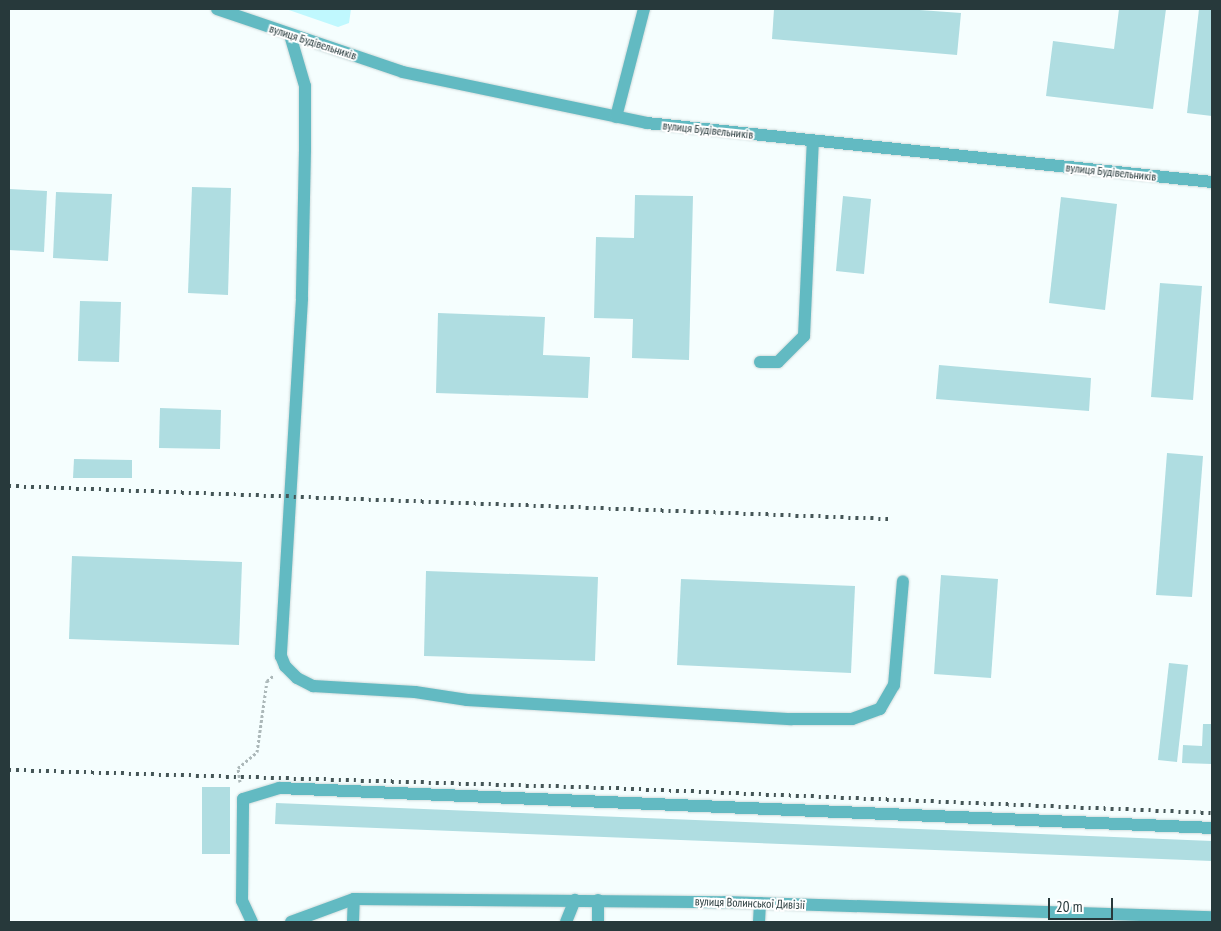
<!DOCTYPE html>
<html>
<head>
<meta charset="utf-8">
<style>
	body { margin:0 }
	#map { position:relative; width:1221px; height:931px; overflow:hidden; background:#f5fefe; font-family:"PT Sans Narrow",sans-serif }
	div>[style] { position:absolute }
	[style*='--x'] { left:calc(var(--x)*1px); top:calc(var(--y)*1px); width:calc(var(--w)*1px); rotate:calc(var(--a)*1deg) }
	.green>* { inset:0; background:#c0f8fe }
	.building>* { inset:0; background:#afdde1 }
	.path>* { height:3px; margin-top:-1.5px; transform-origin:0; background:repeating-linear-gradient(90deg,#acb8b9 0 2.5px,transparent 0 5px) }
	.roads { filter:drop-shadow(0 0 1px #d0dbdb) drop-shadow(0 0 1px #d0dbdb) }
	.minor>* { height:12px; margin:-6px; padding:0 6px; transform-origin:6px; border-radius:6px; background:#62bac2 }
	.rail>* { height:4px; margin-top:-2px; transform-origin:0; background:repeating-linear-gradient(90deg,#445556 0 2.5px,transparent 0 7.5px) }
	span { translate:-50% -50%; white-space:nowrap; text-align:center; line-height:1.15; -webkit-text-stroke:4px #fff; paint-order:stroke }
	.street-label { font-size:12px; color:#27393b }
	.frame { position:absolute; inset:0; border:10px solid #27393b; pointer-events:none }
	.scale { position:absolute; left:1048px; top:898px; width:65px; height:22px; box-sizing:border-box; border:2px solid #27393b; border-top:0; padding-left:6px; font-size:15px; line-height:18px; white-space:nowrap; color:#27393b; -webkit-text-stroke:4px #fff; paint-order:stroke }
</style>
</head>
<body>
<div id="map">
	<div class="green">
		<div style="clip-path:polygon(286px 9px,351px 9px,349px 23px,338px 27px)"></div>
	</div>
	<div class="building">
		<div style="clip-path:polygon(774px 9px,906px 9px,961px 13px,957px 55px,772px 39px)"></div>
		<div style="clip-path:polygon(1119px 9px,1166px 9px,1153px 109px,1046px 96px,1053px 41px,1114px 49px)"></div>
		<div style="clip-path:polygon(1199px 9px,1212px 9px,1212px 116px,1187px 113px)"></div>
		<div style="clip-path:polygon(192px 187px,231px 188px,228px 295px,188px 293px)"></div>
		<div style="clip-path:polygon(9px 189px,47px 191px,44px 252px,9px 250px)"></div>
		<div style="clip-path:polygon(56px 192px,112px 194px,108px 261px,53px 258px)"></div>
		<div style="clip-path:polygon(635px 195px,693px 196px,689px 360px,632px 358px,633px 319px,594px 318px,596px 237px,634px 238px)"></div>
		<div style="clip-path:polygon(843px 196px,871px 199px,864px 274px,836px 271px)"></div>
		<div style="clip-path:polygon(1061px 197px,1117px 204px,1105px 310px,1049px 303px)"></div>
		<div style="clip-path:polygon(1160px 283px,1202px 286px,1193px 400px,1151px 397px)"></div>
		<div style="clip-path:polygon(80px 301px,121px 302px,119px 362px,78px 361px)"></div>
		<div style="clip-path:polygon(438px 313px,545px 317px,543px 355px,590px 357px,588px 398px,436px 393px)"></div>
		<div style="clip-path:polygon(939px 365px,1091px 378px,1089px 411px,936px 399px)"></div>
		<div style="clip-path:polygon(160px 408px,221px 410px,220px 449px,159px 448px)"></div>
		<div style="clip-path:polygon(1167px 453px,1203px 456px,1192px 597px,1156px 595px)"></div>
		<div style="clip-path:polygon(74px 459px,132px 460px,132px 478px,73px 478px)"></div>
		<div style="clip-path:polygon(72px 556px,242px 562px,239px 645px,69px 639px)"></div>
		<div style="clip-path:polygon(426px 571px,598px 577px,595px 661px,424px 656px)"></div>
		<div style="clip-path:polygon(941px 575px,998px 579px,991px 678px,934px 674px)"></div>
		<div style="clip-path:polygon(681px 579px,855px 586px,851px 673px,677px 665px)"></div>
		<div style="clip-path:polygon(1169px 663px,1188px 665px,1177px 762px,1158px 760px)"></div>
		<div style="clip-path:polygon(1203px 724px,1212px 724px,1212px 764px,1182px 763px,1183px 745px,1202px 746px)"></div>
		<div style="clip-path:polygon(202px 787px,230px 787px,230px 854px,202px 854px)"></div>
		<div style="clip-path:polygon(276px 803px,1212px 841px,1212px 861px,275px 824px)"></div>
	</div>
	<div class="path">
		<div style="--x:240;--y:782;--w:14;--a:-98"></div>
		<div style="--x:238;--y:768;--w:25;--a:-40"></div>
		<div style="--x:257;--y:752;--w:72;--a:-82"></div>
		<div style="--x:267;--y:681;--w:8;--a:-40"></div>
	</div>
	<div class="roads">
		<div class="minor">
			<div style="--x:217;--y:9;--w:196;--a:18.7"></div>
			<div style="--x:403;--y:72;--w:249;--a:11.8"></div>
			<div style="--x:647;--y:123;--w:568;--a:5.96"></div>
			<div style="--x:290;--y:35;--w:53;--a:73.6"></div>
			<div style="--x:305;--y:86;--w:64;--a:90"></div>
			<div style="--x:305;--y:150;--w:149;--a:91.2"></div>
			<div style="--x:302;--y:299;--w:358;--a:93.4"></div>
			<div style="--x:281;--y:656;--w:11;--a:68"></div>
			<div style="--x:285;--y:666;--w:17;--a:45"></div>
			<div style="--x:297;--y:678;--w:18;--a:27"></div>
			<div style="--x:313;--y:686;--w:102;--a:3.4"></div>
			<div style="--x:415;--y:692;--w:53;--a:8.7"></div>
			<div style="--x:467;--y:700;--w:325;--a:3.4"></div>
			<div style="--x:791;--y:719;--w:61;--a:0"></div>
			<div style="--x:852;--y:719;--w:30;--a:-20"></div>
			<div style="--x:880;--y:709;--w:28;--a:-60"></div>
			<div style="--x:894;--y:685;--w:104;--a:-85.1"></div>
			<div style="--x:616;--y:117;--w:112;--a:-75.5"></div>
			<div style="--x:760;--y:362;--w:18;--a:0"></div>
			<div style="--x:778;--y:362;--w:37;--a:-45"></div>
			<div style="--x:804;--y:336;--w:195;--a:-87.4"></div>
			<div style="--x:252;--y:922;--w:23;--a:-115"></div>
			<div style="--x:242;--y:901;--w:102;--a:-89.4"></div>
			<div style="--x:243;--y:799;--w:38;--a:-17"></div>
			<div style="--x:279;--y:788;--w:934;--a:2.45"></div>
			<div style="--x:291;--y:922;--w:67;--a:-20.1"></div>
			<div style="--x:354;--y:899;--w:371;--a:0.5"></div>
			<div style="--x:725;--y:902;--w:487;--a:1.8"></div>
			<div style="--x:353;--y:922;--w:23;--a:-88"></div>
			<div style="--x:566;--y:922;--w:24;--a:-68"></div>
			<div style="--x:598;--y:922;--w:22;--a:-90"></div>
			<div style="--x:759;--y:922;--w:19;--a:-87"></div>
		</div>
	</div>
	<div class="rail">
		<div style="--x:9;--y:486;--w:880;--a:2.15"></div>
		<div style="--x:9;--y:770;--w:600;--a:1.72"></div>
		<div style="--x:609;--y:788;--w:604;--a:2.37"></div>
	</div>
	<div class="street-label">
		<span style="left:313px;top:42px;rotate:18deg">вулиця Будівельників</span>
		<span style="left:708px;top:130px;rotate:6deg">вулиця Будівельників</span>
		<span style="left:1111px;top:172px;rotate:6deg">вулиця Будівельників</span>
		<span style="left:750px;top:903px;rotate:2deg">вулиця Волинської Дивізії</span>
	</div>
	<div class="frame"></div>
	<div class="scale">20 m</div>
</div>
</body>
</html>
